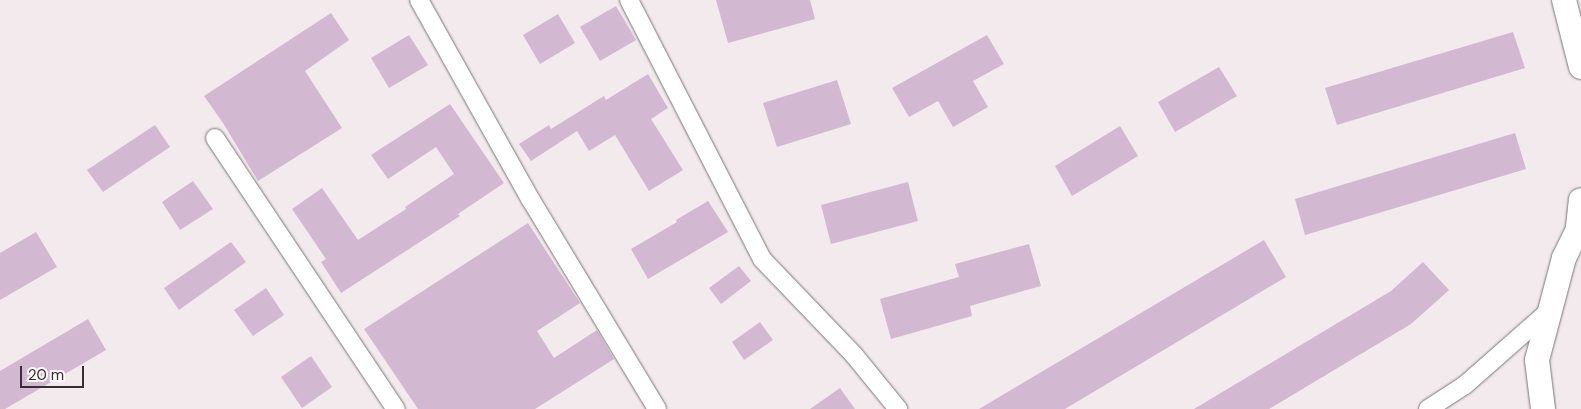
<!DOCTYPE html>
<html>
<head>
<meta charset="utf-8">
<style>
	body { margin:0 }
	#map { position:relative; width:1581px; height:409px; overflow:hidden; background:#f2eaed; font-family:"DM Sans",sans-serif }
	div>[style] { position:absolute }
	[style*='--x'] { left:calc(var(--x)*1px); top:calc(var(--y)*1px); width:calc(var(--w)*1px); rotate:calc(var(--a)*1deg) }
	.building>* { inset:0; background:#d2b8d1 }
	.roads { filter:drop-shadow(0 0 1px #7d7579) drop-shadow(0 0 1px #7d7579) }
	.street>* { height:18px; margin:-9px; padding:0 9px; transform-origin:9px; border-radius:9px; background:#fff }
	.secondary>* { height:24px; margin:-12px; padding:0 12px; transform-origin:12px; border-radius:12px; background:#fff }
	span { translate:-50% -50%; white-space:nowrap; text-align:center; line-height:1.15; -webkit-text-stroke:5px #fef8fb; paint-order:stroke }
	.scale { position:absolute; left:20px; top:366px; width:64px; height:22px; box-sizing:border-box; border:2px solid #343032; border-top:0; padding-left:6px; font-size:15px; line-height:18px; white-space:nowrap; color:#343032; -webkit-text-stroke:4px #fef8fb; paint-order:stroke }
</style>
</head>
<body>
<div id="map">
	<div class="building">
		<div style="clip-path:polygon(716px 0,810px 0,815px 19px,728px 43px)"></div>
		<div style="clip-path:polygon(616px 6px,636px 40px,600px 61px,580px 27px)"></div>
		<div style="clip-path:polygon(331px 13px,349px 40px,305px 71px,342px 128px,258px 181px,223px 123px,204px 96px)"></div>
		<div style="clip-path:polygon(558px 14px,575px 43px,540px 64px,523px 35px)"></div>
		<div style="clip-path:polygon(1513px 32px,1525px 68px,1337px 125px,1325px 88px)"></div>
		<div style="clip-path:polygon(409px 35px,428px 65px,389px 88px,371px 58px)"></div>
		<div style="clip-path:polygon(987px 35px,1004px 64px,973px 81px,988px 107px,953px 127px,938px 101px,909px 117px,892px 88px)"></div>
		<div style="clip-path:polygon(1219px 67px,1237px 96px,1175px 132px,1158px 102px)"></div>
		<div style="clip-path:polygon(648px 74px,668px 108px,651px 119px,683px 170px,649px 191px,615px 135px,589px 151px,577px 131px,531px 161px,519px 144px,549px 125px,551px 129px,604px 96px,606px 100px)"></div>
		<div style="clip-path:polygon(837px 80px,851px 124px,777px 147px,763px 103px)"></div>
		<div style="clip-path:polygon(450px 104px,504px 183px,458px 214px,460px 216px,341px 293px,321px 262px,326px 259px,292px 209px,322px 188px,358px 240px,406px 209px,405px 207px,454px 174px,436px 147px,388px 179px,371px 155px)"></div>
		<div style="clip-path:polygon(155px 125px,170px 147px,103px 192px,87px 170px)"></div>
		<div style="clip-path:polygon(1120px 126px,1138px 156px,1072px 196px,1055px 166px)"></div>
		<div style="clip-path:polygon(1515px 133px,1526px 169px,1305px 235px,1295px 199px)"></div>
		<div style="clip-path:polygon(193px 181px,213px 209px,180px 230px,162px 202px)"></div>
		<div style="clip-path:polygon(908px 182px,918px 221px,831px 244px,821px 205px)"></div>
		<div style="clip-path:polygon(708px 201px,728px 232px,648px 279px,631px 249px,677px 222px,676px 220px)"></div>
		<div style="clip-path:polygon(528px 223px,580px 303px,537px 331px,554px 358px,597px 330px,614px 359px,535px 409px,418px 409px,364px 329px)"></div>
		<div style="clip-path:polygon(36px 232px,57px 267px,0 300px,0 253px)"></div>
		<div style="clip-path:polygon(1264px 240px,1286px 277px,1065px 409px,979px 409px)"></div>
		<div style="clip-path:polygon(231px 242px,246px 262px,179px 310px,164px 288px)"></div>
		<div style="clip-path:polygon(1029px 244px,1041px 286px,970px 306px,972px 316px,891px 339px,880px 299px,959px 277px,955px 264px)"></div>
		<div style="clip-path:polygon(1423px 262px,1449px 290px,1411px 324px,1269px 409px,1194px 409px,1391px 291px)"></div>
		<div style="clip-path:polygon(739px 266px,751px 281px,721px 304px,709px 288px)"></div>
		<div style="clip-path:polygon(266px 288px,284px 315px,253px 336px,234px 310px)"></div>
		<div style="clip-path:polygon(88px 319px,106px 350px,5px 409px,0 409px,0 371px)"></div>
		<div style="clip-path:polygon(760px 322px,773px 340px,744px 360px,732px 342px)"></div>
		<div style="clip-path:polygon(311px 356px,332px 387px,302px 408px,281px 377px)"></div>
		<div style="clip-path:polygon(840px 388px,855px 409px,810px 409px)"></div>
	</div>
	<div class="roads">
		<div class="street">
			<div style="--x:419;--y:0;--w:229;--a:60.8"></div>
			<div style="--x:531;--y:200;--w:244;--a:58.9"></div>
			<div style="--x:629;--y:0;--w:291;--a:62.8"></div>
			<div style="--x:762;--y:259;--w:133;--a:46.2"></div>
			<div style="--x:854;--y:355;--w:70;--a:50.8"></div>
			<div style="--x:215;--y:138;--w:326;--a:56.3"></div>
			<div style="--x:1428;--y:409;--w:44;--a:-33"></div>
			<div style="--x:1465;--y:385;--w:113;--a:-41.4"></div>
		</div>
		<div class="secondary">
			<div style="--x:1564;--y:0;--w:69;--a:75.8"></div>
			<div style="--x:1578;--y:227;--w:27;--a:-84"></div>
			<div style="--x:1543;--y:409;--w:49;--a:-97"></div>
			<div style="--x:1537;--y:360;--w:106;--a:-75.2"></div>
			<div style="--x:1564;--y:258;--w:39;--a:-64"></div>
		</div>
	</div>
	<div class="scale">20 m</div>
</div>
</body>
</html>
